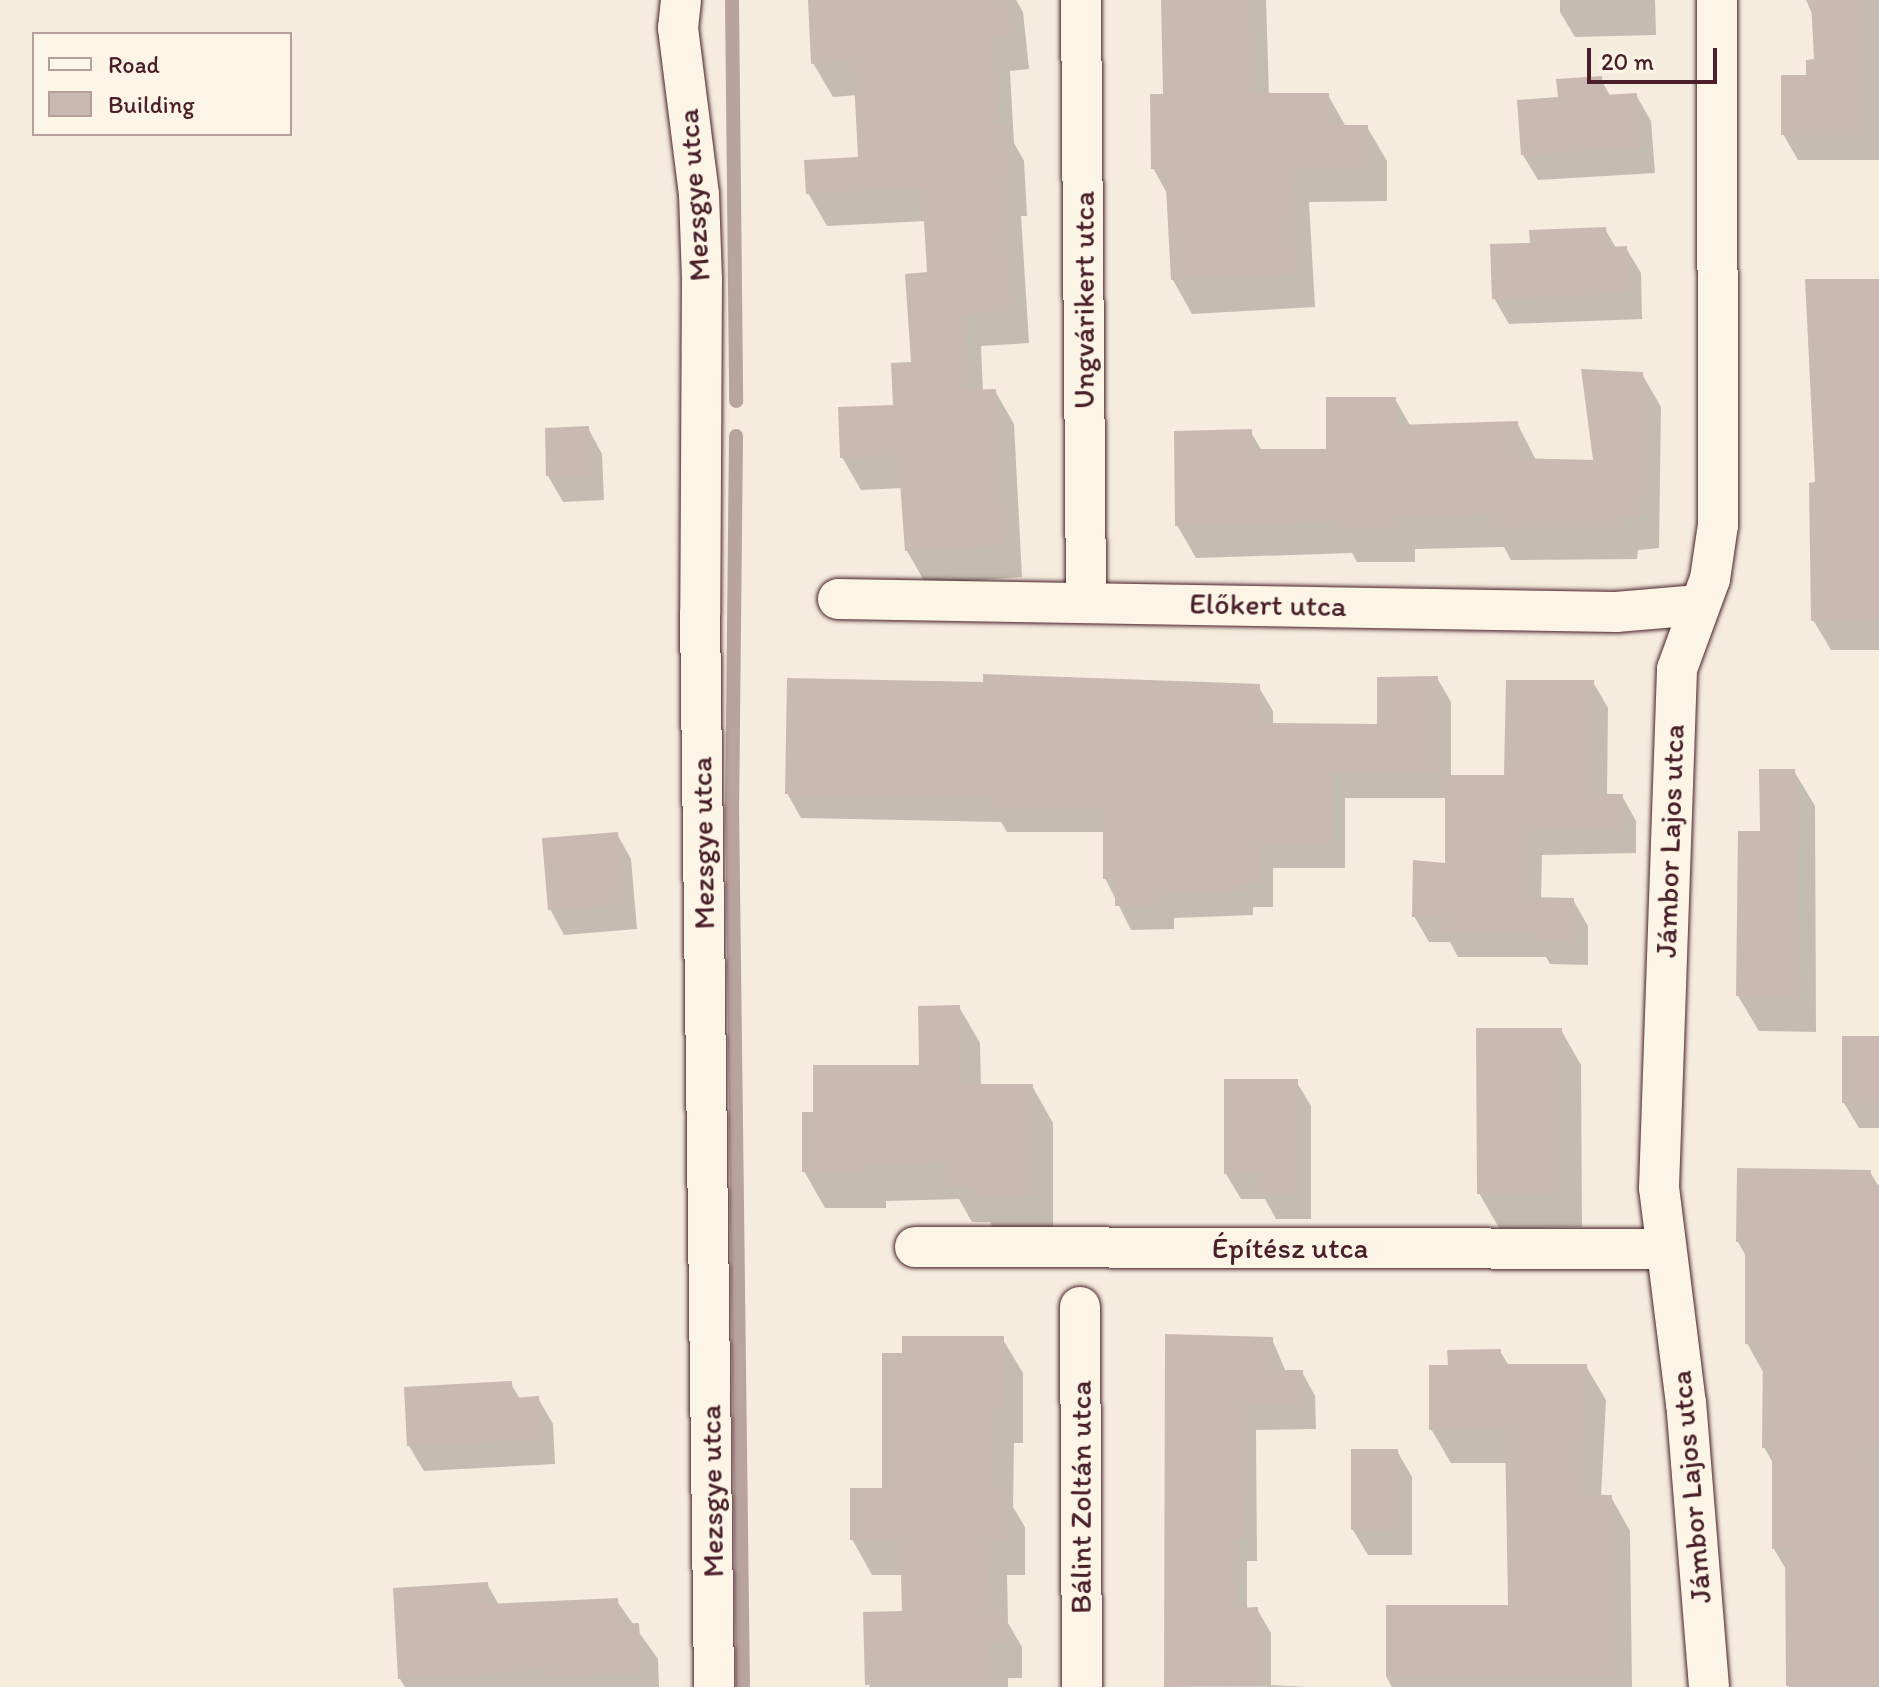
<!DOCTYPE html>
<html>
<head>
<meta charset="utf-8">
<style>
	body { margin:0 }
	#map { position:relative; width:1879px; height:1687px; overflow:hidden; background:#f5ecde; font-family:Itim,sans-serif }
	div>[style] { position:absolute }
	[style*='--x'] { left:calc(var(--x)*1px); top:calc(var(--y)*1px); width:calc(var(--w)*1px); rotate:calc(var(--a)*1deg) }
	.shadow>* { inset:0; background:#0003 }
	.stream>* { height:14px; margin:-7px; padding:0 7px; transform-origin:7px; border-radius:7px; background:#b8a39e }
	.building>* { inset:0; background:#cab9b1 }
	.roads { filter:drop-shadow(0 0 2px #4a1f2b) drop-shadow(0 0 2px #4a1f2b) }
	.minor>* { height:40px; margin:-20px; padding:0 20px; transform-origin:20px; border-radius:20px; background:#fcf5e5 }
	span { translate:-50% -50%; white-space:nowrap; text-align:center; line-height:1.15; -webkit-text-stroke:6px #fcf5e5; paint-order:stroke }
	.street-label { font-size:30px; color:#4a1f2b }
	.legend { position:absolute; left:32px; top:32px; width:260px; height:104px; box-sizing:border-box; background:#fcf5e5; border:2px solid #b59f9b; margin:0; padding:10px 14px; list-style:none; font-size:24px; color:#4a1f2b }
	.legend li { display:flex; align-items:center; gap:16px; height:40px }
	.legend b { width:40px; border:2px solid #b59f9b }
	.scale { position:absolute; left:1587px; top:48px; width:130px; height:36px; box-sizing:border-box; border:4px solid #4a1f2b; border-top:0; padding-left:10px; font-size:24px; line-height:28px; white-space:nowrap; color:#4a1f2b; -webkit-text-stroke:6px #fcf5e5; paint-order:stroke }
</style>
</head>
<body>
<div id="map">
	<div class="shadow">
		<div style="clip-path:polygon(810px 0,1016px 0,1023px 12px,1029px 69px,1010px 71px,1014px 143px,1024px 161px,1027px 216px,1021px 216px,1029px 343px,981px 346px,983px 392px,995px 391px,1014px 424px,1022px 577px,926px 584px,907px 551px,903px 488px,861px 490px,842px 457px,895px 406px,913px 364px,930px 274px,926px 221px,827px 226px,808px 193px,860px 159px,857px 95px,833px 97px,813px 63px)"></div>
		<div style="clip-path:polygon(1163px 0,1266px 0,1269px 95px,1328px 95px,1346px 127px,1367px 127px,1387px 161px,1387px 201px,1309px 202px,1315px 307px,1192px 314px,1173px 280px,1168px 195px,1153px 168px,1165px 96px)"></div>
		<div style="clip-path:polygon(1560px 0,1655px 0,1656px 35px,1575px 37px,1560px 12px)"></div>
		<div style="clip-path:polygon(1806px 0,1879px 0,1879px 160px,1798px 160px,1783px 134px,1816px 61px,1814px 18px)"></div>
		<div style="clip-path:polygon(1600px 78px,1611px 97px,1636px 95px,1651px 121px,1655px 173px,1538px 180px,1523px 155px,1560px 99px)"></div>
		<div style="clip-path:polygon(1605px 229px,1616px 248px,1626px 248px,1641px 273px,1642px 319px,1509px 324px,1494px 298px,1532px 245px)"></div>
		<div style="clip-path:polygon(1879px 281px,1879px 650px,1831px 650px,1813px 620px,1818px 484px)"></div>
		<div style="clip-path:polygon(1642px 374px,1661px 407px,1659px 548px,1638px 550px,1637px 559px,1511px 560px,1504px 547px,1415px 549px,1415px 562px,1357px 562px,1352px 553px,1196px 558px,1177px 525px,1250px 431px,1262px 451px,1328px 451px,1395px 399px,1411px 427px,1517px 423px,1536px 460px,1595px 462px)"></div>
		<div style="clip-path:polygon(588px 428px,602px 454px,604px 500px,563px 502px,548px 476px)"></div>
		<div style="clip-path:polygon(1437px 678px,1451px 702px,1451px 777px,1506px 777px,1593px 682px,1608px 708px,1607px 796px,1622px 796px,1636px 821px,1636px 853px,1542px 855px,1541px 899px,1573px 900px,1588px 926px,1588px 965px,1550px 964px,1546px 957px,1458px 957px,1450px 942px,1429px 942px,1414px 916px,1447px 866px,1447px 798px,1345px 798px,1345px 868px,1273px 868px,1273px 907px,1253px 907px,1253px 915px,1174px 918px,1174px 929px,1131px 930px,1105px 878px,1105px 832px,1007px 832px,1001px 822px,801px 818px,787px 793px,1258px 686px,1273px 711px,1273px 725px,1379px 726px)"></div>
		<div style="clip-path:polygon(1794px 771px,1815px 806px,1816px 1032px,1759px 1031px,1738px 996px,1762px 833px)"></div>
		<div style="clip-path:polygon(617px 834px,631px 859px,637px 929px,564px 935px,550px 909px)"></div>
		<div style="clip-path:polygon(959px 1007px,980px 1043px,981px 1086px,1032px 1086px,1053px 1123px,1053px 1231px,995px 1231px,990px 1222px,972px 1222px,959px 1199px,886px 1201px,886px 1208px,825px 1208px,804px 1171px,815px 1114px,921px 1067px)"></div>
		<div style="clip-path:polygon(1561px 1030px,1581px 1065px,1582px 1227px,1499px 1228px,1479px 1193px)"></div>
		<div style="clip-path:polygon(1879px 1038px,1879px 1128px,1859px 1128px,1844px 1103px)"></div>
		<div style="clip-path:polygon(1296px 1081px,1311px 1106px,1311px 1219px,1276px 1219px,1265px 1199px,1241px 1199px,1226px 1174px)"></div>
		<div style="clip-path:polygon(1870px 1172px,1879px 1187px,1879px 1687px,1789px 1687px,1787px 1571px,1774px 1549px,1774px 1465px,1764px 1447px,1763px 1372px,1747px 1343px,1747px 1258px,1738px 1242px)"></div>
		<div style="clip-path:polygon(1167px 1336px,1272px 1339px,1286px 1372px,1302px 1372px,1315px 1396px,1316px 1429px,1256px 1430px,1257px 1561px,1247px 1561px,1247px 1609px,1257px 1609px,1271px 1633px,1271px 1685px,1309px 1687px,1166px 1686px)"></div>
		<div style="clip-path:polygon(1002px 1338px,1023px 1373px,1023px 1443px,1014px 1443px,1013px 1507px,1025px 1527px,1025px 1575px,1007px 1575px,1008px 1623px,1022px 1647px,1022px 1678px,1008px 1678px,1008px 1687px,869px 1687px,904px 1613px,903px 1575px,872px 1575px,852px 1539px,884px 1490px,904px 1355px)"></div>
		<div style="clip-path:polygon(1500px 1351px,1509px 1366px,1586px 1366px,1606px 1400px,1601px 1497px,1611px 1497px,1630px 1531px,1632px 1687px,1392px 1687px,1386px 1676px,1510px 1607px,1508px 1463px,1451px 1463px,1431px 1429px,1450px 1367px)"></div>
		<div style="clip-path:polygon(511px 1384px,520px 1399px,538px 1398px,553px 1424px,555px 1464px,424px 1471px,409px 1446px)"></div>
		<div style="clip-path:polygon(1397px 1451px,1412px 1477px,1412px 1555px,1368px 1555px,1353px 1530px)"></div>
		<div style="clip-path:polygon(487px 1584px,499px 1605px,616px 1600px,658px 1659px,659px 1687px,405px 1687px,400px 1679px)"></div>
	</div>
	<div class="stream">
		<div style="--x:732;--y:0;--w:401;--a:89.4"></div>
		<div style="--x:736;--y:436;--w:366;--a:90.6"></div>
		<div style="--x:732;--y:802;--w:885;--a:89.29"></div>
	</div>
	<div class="building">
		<div style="clip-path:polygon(808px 0,1007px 0,1011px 36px,992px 38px,997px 125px,1006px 125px,1009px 183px,1003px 183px,1011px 310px,963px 314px,966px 390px,996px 389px,1004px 545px,905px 551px,898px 455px,840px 458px,838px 407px,893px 405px,891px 363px,911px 362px,905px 274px,927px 272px,922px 188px,806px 194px,804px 160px,858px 157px,853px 61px,811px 64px)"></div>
		<div style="clip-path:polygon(1161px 0,1249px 0,1252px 93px,1329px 93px,1329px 125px,1368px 125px,1368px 168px,1291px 168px,1297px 273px,1171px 280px,1165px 169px,1151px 169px,1150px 94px,1163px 94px)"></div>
		<div style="clip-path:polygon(1811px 0,1865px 0,1865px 135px,1781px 135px,1781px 75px,1806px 75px,1806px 60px,1814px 59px)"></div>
		<div style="clip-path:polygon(1602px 76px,1603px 95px,1637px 93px,1641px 148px,1521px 155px,1517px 100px,1558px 97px,1556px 79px)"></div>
		<div style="clip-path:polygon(1606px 227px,1607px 247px,1627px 246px,1629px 294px,1492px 299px,1490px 244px,1530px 243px,1529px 230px)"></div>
		<div style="clip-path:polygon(1805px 279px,1879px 279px,1879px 621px,1811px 621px,1809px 483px,1815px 482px)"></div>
		<div style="clip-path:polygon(1581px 369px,1643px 372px,1642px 515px,1620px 518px,1619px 527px,1490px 528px,1490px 514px,1397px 517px,1397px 529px,1336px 529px,1336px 521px,1175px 526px,1174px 431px,1252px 429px,1252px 449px,1326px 449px,1326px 397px,1396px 397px,1396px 425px,1518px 421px,1519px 458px,1593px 460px)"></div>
		<div style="clip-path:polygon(589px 426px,590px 475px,546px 476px,545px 428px)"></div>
		<div style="clip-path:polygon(983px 674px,1260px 684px,1260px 723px,1377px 724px,1377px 677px,1438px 676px,1438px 774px,1332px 774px,1332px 844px,1260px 844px,1260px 883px,1240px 883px,1240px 891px,1161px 894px,1161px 905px,1115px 906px,1115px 879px,1103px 879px,1103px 808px,991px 808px,991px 798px,785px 794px,787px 678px,983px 682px)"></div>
		<div style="clip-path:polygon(1506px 680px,1594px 680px,1593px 794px,1623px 794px,1622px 828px,1528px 830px,1527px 897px,1574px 898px,1574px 940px,1533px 939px,1533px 932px,1441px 932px,1442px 917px,1412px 917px,1413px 860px,1445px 863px,1445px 775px,1504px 775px)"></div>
		<div style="clip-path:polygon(1759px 769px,1795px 769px,1797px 997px,1736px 996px,1738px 831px,1760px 831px)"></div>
		<div style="clip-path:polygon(618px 832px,623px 904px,548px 910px,542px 838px)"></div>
		<div style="clip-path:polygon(960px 1005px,962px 1084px,1033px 1084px,1033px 1195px,972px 1195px,972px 1186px,949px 1186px,949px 1162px,866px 1164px,866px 1172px,802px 1172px,802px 1112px,813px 1112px,813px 1065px,919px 1065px,918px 1006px)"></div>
		<div style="clip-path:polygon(1476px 1028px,1562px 1028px,1562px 1193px,1477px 1194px)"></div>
		<div style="clip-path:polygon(1842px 1036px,1879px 1036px,1879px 1103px,1842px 1103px)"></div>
		<div style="clip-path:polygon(1224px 1079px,1298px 1079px,1298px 1194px,1259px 1193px,1260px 1173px,1224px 1174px)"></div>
		<div style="clip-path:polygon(1737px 1168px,1871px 1170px,1870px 1185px,1879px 1185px,1879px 1447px,1871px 1447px,1879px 1685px,1786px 1686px,1785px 1549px,1772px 1549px,1772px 1448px,1762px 1448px,1763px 1344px,1745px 1344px,1745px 1242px,1736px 1242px)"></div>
		<div style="clip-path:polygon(1165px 1334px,1273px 1337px,1273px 1370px,1303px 1370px,1303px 1406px,1243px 1407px,1244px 1538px,1234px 1538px,1235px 1608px,1258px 1607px,1259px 1686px,1164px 1687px)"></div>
		<div style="clip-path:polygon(902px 1336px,1004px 1336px,1004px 1408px,994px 1408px,994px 1489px,1005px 1489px,1005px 1540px,987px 1540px,989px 1609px,1002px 1609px,1003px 1643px,988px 1643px,989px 1682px,865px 1685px,863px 1612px,902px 1611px,900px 1540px,850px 1540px,850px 1488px,882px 1488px,882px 1353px,902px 1353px)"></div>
		<div style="clip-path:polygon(1501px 1349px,1500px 1364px,1587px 1364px,1581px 1495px,1612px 1495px,1614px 1677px,1386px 1677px,1386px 1605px,1508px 1605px,1505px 1429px,1429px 1430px,1429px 1365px,1448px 1365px,1447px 1350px)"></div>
		<div style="clip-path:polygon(512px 1381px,513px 1398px,539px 1396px,541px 1439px,407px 1446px,404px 1387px)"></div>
		<div style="clip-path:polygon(1351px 1449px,1398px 1449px,1398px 1530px,1351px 1530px)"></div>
		<div style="clip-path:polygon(488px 1582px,489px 1604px,618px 1598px,619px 1624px,639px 1623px,642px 1673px,548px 1676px,548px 1670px,398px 1679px,393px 1588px)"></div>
	</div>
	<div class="roads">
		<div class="minor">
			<div style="--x:681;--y:0;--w:28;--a:96"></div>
			<div style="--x:678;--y:28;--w:167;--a:82.8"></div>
			<div style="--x:699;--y:194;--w:86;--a:88"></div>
			<div style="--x:702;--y:280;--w:334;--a:90.3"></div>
			<div style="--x:700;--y:614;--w:1073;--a:89.25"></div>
			<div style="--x:1081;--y:0;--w:601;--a:89.52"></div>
			<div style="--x:838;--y:599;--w:778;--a:0.96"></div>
			<div style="--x:1616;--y:612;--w:83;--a:-4.8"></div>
			<div style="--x:915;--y:1247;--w:749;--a:0.15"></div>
			<div style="--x:1080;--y:1307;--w:380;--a:89.7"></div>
			<div style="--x:1709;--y:1687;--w:284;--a:-94.6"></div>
			<div style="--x:1686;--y:1404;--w:218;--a:-97.1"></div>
			<div style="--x:1659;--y:1188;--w:519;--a:-88.01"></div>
			<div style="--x:1677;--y:669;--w:96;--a:-69.9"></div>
			<div style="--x:1710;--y:579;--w:55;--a:-81.6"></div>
			<div style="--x:1718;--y:525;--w:525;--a:-90.11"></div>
		</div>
	</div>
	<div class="street-label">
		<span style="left:694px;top:195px;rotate:-94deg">Mezsgye utca</span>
		<span style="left:1084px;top:300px;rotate:-90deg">Ungvárikert utca</span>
		<span style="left:1268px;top:605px;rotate:1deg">Előkert utca</span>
		<span style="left:1670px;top:841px;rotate:-88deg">Jámbor Lajos utca</span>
		<span style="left:703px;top:843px;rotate:-91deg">Mezsgye utca</span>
		<span style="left:1290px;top:1248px">Építész utca</span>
		<span style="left:1691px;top:1487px;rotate:-95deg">Jámbor Lajos utca</span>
		<span style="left:712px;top:1491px;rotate:-91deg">Mezsgye utca</span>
		<span style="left:1081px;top:1497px;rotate:-90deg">Bálint Zoltán utca</span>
	</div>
	<ul class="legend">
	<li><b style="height:10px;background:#fcf5e5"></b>Road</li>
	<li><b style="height:22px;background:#cab9b1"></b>Building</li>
	</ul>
	<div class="scale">20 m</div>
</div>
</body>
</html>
